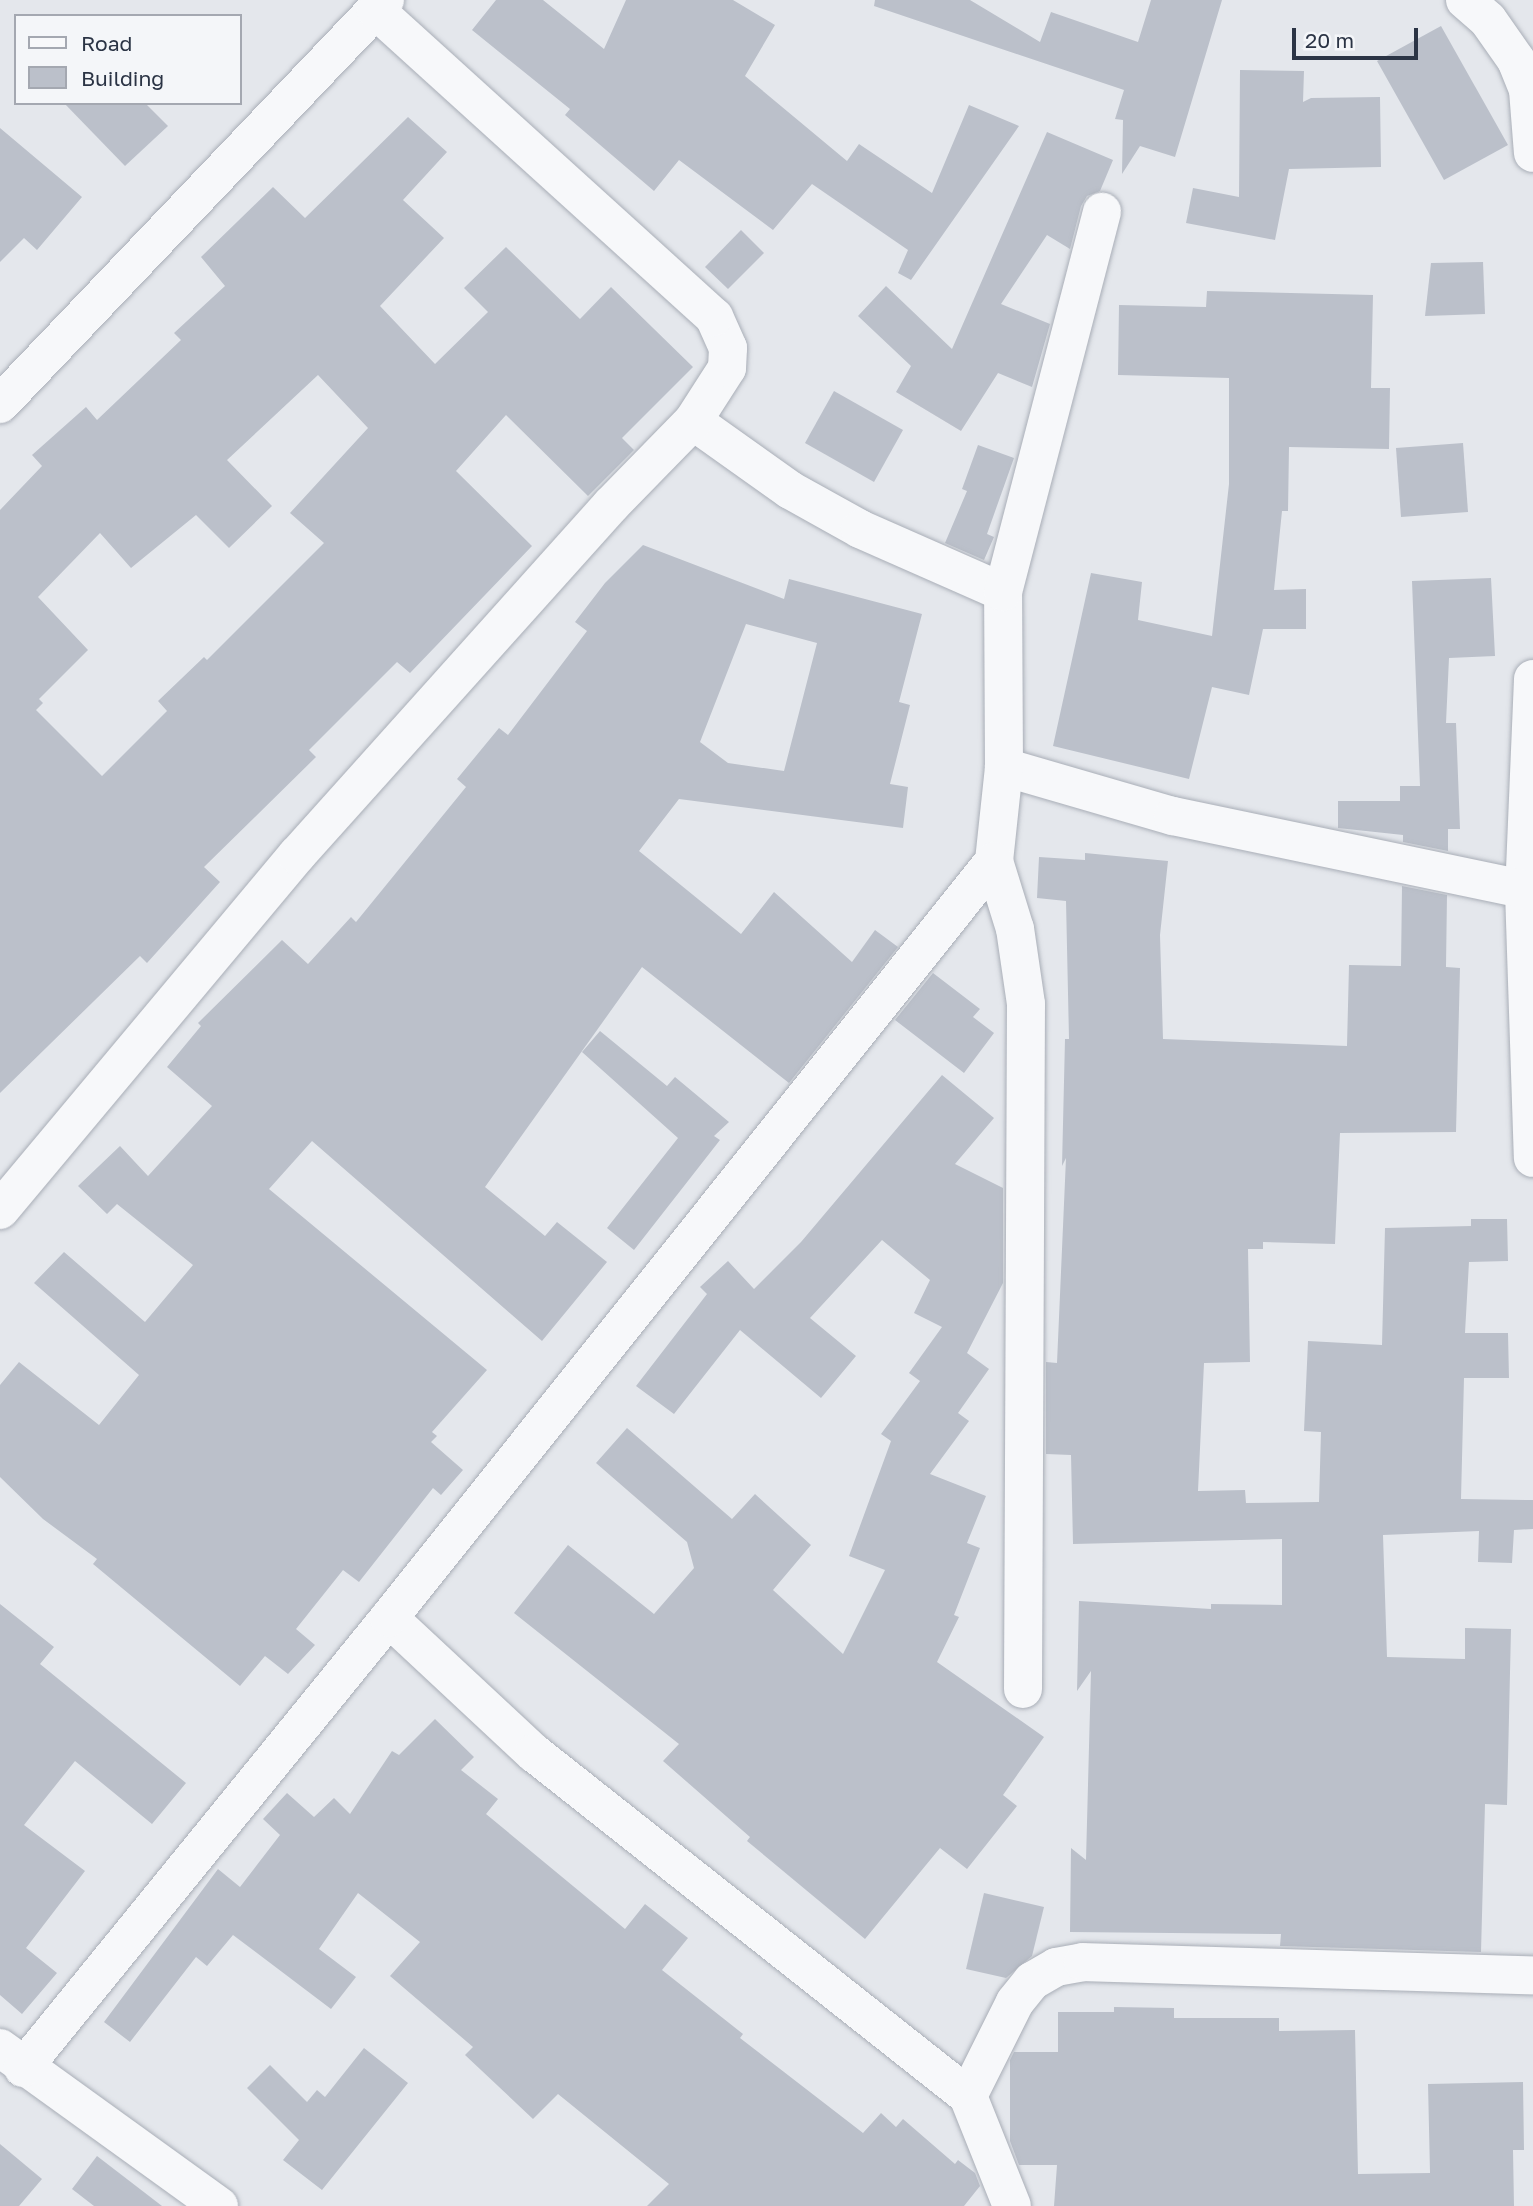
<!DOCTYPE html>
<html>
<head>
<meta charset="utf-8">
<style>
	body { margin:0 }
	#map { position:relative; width:1533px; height:2206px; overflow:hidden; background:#e4e7ec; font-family:"Golos Text",sans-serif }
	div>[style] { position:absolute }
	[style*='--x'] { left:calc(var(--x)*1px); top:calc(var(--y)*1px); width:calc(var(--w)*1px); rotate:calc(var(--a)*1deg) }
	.building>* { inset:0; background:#bbc0ca }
	.roads { filter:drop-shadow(0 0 2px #a9aeb7) drop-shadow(0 0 2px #a9aeb7) }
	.minor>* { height:38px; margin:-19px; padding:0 19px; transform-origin:19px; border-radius:19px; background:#f7f8fa }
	span { translate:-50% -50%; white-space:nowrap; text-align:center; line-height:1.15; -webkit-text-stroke:6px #f4f6f9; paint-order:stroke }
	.legend { position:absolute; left:14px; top:14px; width:228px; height:91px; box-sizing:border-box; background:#f4f6f9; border:2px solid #a4a8b1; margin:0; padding:9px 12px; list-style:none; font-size:21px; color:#2b3445 }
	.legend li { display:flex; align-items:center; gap:14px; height:35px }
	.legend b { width:35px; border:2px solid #a4a8b1 }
	.scale { position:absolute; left:1292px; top:28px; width:126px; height:32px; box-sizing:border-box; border:4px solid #2b3445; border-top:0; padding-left:9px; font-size:21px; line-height:24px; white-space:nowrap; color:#2b3445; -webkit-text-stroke:5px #f4f6f9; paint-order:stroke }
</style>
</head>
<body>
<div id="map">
	<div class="building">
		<div style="clip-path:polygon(496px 0,543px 0,604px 49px,626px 0,733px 0,775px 25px,745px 76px,847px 161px,859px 144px,932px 193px,969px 105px,1019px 126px,911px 280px,898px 273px,908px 250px,812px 184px,773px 230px,679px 160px,654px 191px,565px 115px,570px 109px,472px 30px)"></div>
		<div style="clip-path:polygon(875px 0,970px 0,1040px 42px,1051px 12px,1138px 42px,1151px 0,1222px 0,1175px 157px,1140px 146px,1122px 174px,1123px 120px,1115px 119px,1124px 90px,874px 6px)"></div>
		<div style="clip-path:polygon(1441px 26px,1508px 145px,1444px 180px,1377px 61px)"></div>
		<div style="clip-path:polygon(1240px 70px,1304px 71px,1303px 102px,1311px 98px,1380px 97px,1381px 167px,1289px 169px,1275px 240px,1186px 223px,1193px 188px,1239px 197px)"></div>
		<div style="clip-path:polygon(64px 103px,145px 103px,168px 126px,125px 166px)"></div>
		<div style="clip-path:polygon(evenodd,408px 117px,447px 152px,403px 200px,444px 238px,380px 306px,435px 364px,488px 312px,464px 288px,506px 247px,580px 319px,611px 287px,693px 367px,622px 438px,634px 450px,588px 496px,506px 415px,456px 471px,532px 546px,410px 673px,397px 662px,309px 750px,316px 757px,204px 867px,220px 882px,147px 963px,140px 956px,0 1093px,0 510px,42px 466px,32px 455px,86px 407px,97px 420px,181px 340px,174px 333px,225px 286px,201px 257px,273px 187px,305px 218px,408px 117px,318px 375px,368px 428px,290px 513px,324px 543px,207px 660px,204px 657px,158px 701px,167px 711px,102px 776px,36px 710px,43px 703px,39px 699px,88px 650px,38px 597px,100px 533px,131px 568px,196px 515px,229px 548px,272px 506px,227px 460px,318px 375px)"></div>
		<div style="clip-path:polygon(0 128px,82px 197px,37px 250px,24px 238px,0 262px)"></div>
		<div style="clip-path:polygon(1047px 132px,1113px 160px,1100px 191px,1087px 196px,1081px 206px,1070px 249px,1047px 235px,1001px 304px,1050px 324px,1032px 387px,998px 373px,961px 431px,896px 392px,911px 366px,858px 316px,886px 286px,952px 349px)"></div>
		<div style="clip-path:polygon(741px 230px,764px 253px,728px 289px,705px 267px)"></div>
		<div style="clip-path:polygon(1483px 262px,1485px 314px,1425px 316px,1431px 263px)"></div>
		<div style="clip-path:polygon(1207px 291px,1373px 295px,1371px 388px,1390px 388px,1389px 449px,1289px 447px,1288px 511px,1282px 511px,1274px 590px,1306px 589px,1306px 629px,1263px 629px,1249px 695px,1212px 687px,1189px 779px,1053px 746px,1091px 573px,1142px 582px,1138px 620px,1212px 636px,1229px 484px,1229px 378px,1118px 375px,1119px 305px,1206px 307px)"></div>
		<div style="clip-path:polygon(834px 391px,903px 430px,874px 482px,805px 443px)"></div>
		<div style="clip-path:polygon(1463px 443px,1468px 512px,1401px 517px,1396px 448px)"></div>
		<div style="clip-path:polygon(978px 445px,1014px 458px,987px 534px,994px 537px,984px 560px,945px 543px,967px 491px,962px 489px)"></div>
		<div style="clip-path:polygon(evenodd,643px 545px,784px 599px,789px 579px,922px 614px,899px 702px,910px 705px,890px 784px,908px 787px,903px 828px,679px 799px,639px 851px,741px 934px,774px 892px,852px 962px,875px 930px,898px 947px,789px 1083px,642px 967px,485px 1187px,545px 1236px,557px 1222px,607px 1262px,542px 1341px,312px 1141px,269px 1189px,487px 1370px,432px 1432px,437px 1436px,431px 1442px,463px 1470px,441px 1495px,433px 1488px,359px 1582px,343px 1570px,296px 1629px,315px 1645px,288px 1674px,265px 1656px,240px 1686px,93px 1564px,97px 1559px,43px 1519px,0 1477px,0 1385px,19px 1362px,99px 1425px,139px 1375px,34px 1283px,64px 1252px,145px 1322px,193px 1265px,117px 1204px,107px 1214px,78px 1186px,120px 1146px,148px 1176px,212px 1106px,167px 1067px,201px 1026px,198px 1023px,282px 940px,308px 964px,351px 917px,356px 922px,466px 787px,457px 779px,499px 728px,508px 735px,587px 631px,575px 622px,605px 583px,643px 545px,746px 624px,817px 643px,784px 771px,728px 763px,700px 742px,746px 624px)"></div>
		<div style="clip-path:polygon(1491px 578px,1495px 656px,1449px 658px,1446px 723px,1456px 723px,1460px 829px,1448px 829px,1448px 851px,1403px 842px,1403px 835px,1338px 828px,1338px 801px,1400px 801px,1400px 786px,1420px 786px,1412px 581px)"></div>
		<div style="clip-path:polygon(1085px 853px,1168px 861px,1160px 935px,1163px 1039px,1347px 1046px,1349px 965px,1401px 966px,1402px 886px,1447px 895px,1446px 967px,1460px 968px,1456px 1132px,1340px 1133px,1335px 1244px,1263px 1242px,1263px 1249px,1248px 1249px,1250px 1362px,1204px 1363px,1198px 1491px,1245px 1490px,1246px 1503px,1319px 1502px,1321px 1432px,1304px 1431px,1308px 1341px,1382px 1345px,1385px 1228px,1471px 1226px,1471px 1219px,1507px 1219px,1508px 1261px,1469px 1262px,1465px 1333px,1508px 1333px,1509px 1378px,1464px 1378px,1461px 1499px,1533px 1500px,1533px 1529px,1514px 1530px,1512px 1563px,1478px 1562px,1479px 1531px,1383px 1535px,1387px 1657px,1465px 1659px,1465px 1628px,1511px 1629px,1507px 1805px,1485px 1804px,1481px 1952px,1280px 1946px,1281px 1934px,1070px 1932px,1071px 1848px,1086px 1860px,1091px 1671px,1077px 1691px,1079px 1601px,1211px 1609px,1211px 1604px,1282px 1605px,1282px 1539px,1073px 1544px,1071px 1455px,1046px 1454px,1046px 1362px,1057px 1363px,1066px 1158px,1062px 1166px,1065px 1039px,1069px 1039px,1066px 901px,1037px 898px,1039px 857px,1085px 860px)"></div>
		<div style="clip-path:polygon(933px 973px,980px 1009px,973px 1017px,994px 1033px,964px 1073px,895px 1020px)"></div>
		<div style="clip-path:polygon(600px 1031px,667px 1086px,675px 1077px,729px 1122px,714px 1136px,720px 1140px,634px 1250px,607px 1228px,678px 1138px,582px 1052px)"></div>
		<div style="clip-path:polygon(942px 1075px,994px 1118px,955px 1164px,1003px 1188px,1003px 1283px,967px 1353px,989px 1369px,958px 1413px,969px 1421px,930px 1474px,986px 1496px,967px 1543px,980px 1548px,954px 1615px,959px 1617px,937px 1662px,1044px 1737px,1003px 1795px,1017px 1806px,967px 1869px,940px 1848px,865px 1939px,747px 1841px,750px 1837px,663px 1761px,679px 1744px,514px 1613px,568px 1545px,654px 1614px,694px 1568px,687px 1542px,596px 1463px,627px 1428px,732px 1519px,755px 1494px,811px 1545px,773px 1590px,843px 1654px,885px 1570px,849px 1556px,891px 1441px,881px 1434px,920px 1381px,909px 1373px,942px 1327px,914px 1313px,930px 1280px,882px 1240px,810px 1318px,856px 1356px,821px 1398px,740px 1330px,674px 1414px,636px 1386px,707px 1294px,700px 1287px,728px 1261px,754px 1289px,801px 1242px)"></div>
		<div style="clip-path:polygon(0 1604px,54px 1647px,40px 1664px,186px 1783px,152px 1824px,75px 1761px,24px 1825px,85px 1871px,26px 1948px,57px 1973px,22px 2014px,0 1995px)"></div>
		<div style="clip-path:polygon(435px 1719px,474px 1757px,461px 1770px,498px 1799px,486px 1814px,625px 1929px,645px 1904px,688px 1938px,662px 1970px,743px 2034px,740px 2038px,863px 2133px,881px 2113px,896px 2127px,903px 2119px,955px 2164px,958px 2160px,975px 2173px,980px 2186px,964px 2206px,647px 2206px,669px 2184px,558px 2094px,533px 2119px,465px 2055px,473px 2047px,390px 1976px,420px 1942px,358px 1893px,319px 1949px,356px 1977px,331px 2009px,233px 1935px,207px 1966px,196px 1957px,130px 2042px,104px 2022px,218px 1869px,240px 1887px,280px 1835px,263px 1819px,287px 1793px,314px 1817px,334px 1798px,350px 1814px,392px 1751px,399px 1755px)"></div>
		<div style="clip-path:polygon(984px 1893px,1044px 1907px,1032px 1956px,1006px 1978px,966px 1969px)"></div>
		<div style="clip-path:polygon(1114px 2007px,1174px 2008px,1174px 2018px,1279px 2018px,1279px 2031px,1355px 2030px,1358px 2174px,1430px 2173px,1428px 2084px,1523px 2082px,1524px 2150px,1513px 2150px,1514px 2206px,1054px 2206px,1057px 2165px,1019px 2165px,1010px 2141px,1010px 2060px,1014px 2052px,1058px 2052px,1058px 2012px,1114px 2012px)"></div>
		<div style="clip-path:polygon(364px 2048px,408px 2083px,322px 2190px,283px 2160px,299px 2140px,247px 2088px,270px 2065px,307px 2102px,317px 2090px,325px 2097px)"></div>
		<div style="clip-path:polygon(0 2144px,42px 2179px,19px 2206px,0 2206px)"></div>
		<div style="clip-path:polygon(97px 2156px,162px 2206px,94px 2206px,72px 2189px)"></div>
	</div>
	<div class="roads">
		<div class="minor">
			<div style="--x:1465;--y:0;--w:30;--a:41"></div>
			<div style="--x:1488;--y:20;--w:49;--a:55"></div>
			<div style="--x:1516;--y:60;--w:32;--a:68"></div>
			<div style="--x:1528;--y:90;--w:63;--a:85.5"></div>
			<div style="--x:0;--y:404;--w:558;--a:-46.38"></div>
			<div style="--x:693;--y:421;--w:119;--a:35.4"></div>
			<div style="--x:790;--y:490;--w:80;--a:29.1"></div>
			<div style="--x:860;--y:529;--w:156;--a:23.8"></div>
			<div style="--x:1533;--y:679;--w:212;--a:92.4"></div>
			<div style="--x:1524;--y:891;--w:267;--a:88.1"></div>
			<div style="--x:1004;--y:767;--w:176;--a:16.2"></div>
			<div style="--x:1173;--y:816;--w:368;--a:11.8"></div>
			<div style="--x:0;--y:1210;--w:463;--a:-50.1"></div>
			<div style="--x:297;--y:855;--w:470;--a:-48.1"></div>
			<div style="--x:611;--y:505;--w:117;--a:-45.7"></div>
			<div style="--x:693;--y:421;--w:63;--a:-57.3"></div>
			<div style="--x:727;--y:368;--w:20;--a:-87"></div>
			<div style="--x:728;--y:348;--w:34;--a:-114"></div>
			<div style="--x:714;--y:317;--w:456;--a:-137.8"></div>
			<div style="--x:389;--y:1618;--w:198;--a:43"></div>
			<div style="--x:534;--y:1753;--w:553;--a:38.32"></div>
			<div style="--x:968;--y:2096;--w:118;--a:68.2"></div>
			<div style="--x:1023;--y:1689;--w:685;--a:-89.75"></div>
			<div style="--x:1026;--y:1004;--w:76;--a:-98.3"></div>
			<div style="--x:1015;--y:929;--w:71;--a:-107.2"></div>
			<div style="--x:994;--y:861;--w:95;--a:-83.9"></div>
			<div style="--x:1004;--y:767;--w:175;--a:-90.3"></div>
			<div style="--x:1003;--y:592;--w:393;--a:-75.4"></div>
			<div style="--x:0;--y:2048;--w:270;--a:35.8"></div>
			<div style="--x:23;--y:2068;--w:580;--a:-50.88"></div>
			<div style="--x:389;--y:1618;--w:969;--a:-51.37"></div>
			<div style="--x:968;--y:2096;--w:105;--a:-63.4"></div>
			<div style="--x:1015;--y:2002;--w:27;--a:-51"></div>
			<div style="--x:1032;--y:1981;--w:28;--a:-30"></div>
			<div style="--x:1056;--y:1967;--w:27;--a:-10"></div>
			<div style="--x:1083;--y:1962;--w:450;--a:1.7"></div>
		</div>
	</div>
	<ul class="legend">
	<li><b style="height:9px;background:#f7f8fa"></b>Road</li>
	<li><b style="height:19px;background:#bbc0ca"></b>Building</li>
	</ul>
	<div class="scale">20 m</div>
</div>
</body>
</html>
